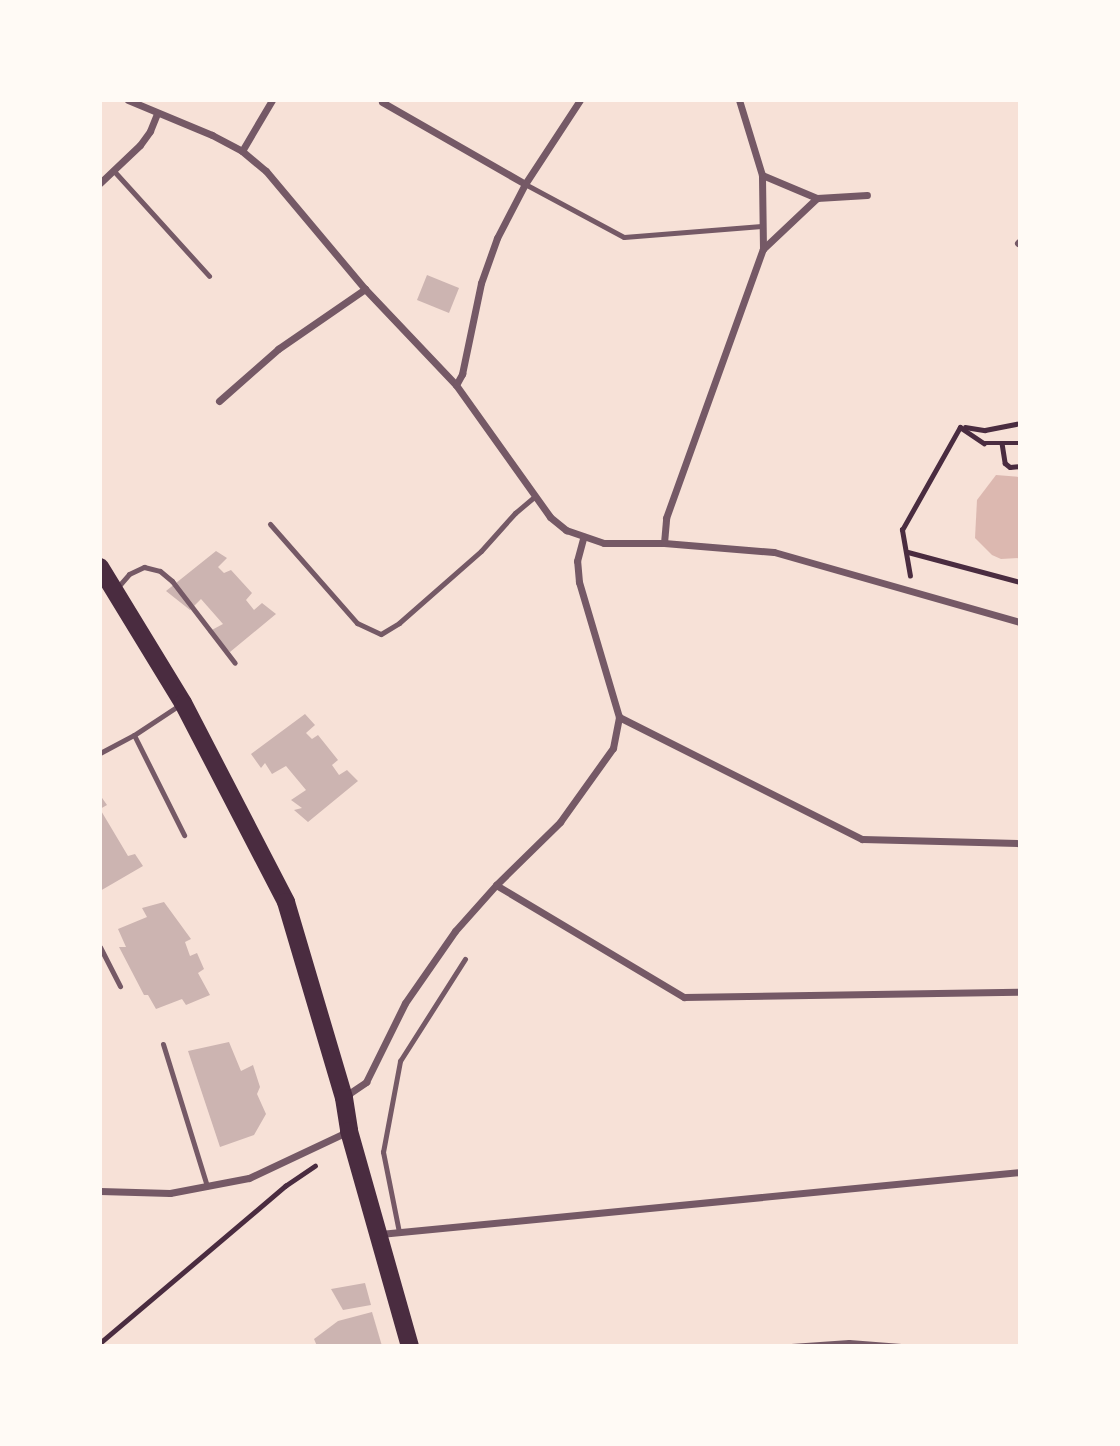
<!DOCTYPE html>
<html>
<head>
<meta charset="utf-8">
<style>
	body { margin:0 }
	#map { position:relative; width:1120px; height:1446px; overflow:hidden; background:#f7e1d7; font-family:"PT Sans Narrow",sans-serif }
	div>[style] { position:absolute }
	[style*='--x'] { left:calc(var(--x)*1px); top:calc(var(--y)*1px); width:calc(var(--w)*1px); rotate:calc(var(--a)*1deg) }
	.water>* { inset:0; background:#dcb8b0 }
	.building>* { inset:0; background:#ccb4b1 }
	.path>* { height:4.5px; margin:-2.25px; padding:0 2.25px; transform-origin:2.25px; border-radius:2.25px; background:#4a2c40 }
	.service>* { height:5px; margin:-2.5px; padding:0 2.5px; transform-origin:2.5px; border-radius:2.5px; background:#755966 }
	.minor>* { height:7px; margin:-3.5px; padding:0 3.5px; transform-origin:3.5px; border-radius:3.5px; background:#755966 }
	.primary>* { height:18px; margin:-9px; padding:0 9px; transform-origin:9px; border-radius:9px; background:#4a2c40 }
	span { translate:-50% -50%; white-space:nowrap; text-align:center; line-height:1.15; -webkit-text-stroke:5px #fffaf5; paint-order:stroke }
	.frame { position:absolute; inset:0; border:102px solid #fffaf5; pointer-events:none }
</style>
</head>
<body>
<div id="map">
	<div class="water">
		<div style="clip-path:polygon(996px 475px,1020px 477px,1020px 558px,1001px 559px,992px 555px,975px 538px,977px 500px)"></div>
	</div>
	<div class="building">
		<div style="clip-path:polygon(427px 275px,459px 288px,449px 313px,417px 300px)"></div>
		<div style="clip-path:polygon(216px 551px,227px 558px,218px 567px,224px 573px,231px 570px,252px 593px,246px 600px,254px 610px,262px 603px,276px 614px,230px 652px,208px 632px,223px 624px,201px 599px,190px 610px,166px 591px)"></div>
		<div style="clip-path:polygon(305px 714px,315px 725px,306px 733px,312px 739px,318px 735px,338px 760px,332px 765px,339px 775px,347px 770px,358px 781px,308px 822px,294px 810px,302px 808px,291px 800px,306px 790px,286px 766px,272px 774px,265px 763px,261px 768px,251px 754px)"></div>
		<div style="clip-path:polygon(100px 795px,107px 805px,100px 809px,128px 856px,135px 854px,143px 866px,100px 891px)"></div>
		<div style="clip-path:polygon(164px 902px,191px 939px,185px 942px,190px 956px,197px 953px,204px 969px,198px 973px,210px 995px,186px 1005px,182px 999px,156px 1009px,148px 995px,144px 995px,119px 947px,126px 947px,118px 929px,147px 917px,142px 908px)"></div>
		<div style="clip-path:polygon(229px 1042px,241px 1071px,253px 1065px,260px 1087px,257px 1094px,266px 1114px,254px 1135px,220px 1147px,188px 1051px)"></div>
		<div style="clip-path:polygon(365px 1283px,371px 1305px,343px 1310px,331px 1289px)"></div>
		<div style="clip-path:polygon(372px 1312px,382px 1346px,317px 1346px,314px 1339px,338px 1321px)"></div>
	</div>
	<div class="path">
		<div style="--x:965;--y:427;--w:20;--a:9"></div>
		<div style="--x:985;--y:430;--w:36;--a:-11"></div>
		<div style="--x:1002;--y:443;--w:20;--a:81"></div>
		<div style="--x:1005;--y:463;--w:6;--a:39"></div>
		<div style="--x:1010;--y:467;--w:10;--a:-6"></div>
		<div style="--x:908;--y:552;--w:116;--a:15"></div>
		<div style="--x:910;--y:576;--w:47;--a:-99.9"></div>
		<div style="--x:902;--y:530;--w:118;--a:-60.6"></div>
		<div style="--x:960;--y:427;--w:29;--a:34"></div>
		<div style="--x:984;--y:443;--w:36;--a:0"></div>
		<div style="--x:100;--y:1343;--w:243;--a:-40.3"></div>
		<div style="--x:285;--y:1186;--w:36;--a:-34"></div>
	</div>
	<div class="service">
		<div style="--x:113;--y:170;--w:143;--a:47.8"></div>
		<div style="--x:525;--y:184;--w:112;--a:28.2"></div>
		<div style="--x:624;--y:237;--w:138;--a:-4.6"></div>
		<div style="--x:270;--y:524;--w:132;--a:48.7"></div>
		<div style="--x:357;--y:623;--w:26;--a:25"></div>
		<div style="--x:381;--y:634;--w:21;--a:-31"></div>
		<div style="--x:399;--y:623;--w:109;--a:-41.3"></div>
		<div style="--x:481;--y:551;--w:51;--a:-48.2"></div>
		<div style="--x:515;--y:513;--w:26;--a:-40"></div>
		<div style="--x:117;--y:588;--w:18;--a:-49"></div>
		<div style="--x:129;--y:574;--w:17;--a:-25"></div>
		<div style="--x:144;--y:567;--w:16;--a:14"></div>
		<div style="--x:160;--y:571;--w:16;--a:40"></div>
		<div style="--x:172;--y:581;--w:103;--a:52.5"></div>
		<div style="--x:181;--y:704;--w:56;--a:146.6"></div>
		<div style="--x:134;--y:735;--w:112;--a:63.4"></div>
		<div style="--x:100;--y:753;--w:38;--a:-28"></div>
		<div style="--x:100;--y:947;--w:44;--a:62.9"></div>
		<div style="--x:163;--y:1044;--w:149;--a:72.8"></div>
		<div style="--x:399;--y:1232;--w:82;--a:-101.3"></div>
		<div style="--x:383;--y:1152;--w:93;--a:-79.4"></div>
		<div style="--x:400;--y:1061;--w:121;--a:-57.5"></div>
		<div style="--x:791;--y:1346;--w:58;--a:-3.9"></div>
		<div style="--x:849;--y:1342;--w:52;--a:4.4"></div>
	</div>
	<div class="minor">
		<div style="--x:128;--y:100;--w:91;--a:22.6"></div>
		<div style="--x:212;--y:135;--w:34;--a:28"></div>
		<div style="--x:242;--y:151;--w:31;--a:40"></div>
		<div style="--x:266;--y:171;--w:154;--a:50"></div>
		<div style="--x:365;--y:289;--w:132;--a:46.5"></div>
		<div style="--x:456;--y:385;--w:162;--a:54.5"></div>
		<div style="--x:550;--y:517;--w:21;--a:39"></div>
		<div style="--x:566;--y:530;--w:40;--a:18.9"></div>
		<div style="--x:604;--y:543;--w:60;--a:0"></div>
		<div style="--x:664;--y:543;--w:110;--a:4.7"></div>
		<div style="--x:774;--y:552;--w:256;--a:15.9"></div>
		<div style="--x:382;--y:102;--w:165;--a:29.8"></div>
		<div style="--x:242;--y:151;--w:59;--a:-59.5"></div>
		<div style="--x:762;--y:175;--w:60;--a:22.7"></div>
		<div style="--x:100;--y:183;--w:55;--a:-43.5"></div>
		<div style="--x:140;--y:145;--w:17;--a:-54"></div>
		<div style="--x:150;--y:131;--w:18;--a:-68"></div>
		<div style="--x:1018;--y:243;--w:3;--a:-45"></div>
		<div style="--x:763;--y:249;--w:74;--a:-43.4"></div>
		<div style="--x:817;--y:198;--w:50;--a:-3.4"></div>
		<div style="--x:456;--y:385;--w:13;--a:-61"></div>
		<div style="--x:462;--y:374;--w:93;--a:-78.2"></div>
		<div style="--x:481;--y:283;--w:48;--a:-70.4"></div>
		<div style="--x:497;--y:238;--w:61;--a:-62.6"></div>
		<div style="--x:525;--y:184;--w:100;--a:-56.8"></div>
		<div style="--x:219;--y:401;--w:79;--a:-41.4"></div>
		<div style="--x:278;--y:349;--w:106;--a:-34.6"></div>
		<div style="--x:664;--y:543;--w:25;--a:-85"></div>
		<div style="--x:666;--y:518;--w:286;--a:-70.2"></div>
		<div style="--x:763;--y:249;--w:74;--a:-90.8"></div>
		<div style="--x:762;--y:175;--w:78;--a:-107"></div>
		<div style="--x:619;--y:717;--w:272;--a:26.7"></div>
		<div style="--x:862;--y:839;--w:158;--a:1.5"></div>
		<div style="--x:496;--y:885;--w:219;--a:30.8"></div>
		<div style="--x:684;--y:997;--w:336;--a:-0.9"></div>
		<div style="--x:344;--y:1097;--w:27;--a:-34"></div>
		<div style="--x:366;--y:1082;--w:88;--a:-63.7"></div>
		<div style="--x:405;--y:1003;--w:88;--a:-55.2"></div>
		<div style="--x:455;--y:931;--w:62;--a:-48.3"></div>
		<div style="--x:496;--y:885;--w:90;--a:-44.5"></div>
		<div style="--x:560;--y:822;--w:91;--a:-54.4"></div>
		<div style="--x:613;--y:748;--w:32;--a:-79"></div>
		<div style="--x:619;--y:717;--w:141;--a:-106.5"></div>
		<div style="--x:579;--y:582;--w:21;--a:-95"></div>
		<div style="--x:577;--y:561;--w:24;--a:-75"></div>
		<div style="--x:100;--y:1191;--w:70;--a:1.6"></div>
		<div style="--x:170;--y:1193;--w:80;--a:-10.8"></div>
		<div style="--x:249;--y:1178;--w:110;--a:-25.2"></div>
		<div style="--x:380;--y:1234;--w:643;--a:-5.53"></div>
	</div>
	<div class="primary">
		<div style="--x:100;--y:567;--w:159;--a:58.6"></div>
		<div style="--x:183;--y:703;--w:224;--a:62.6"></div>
		<div style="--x:286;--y:902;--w:204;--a:73.5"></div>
		<div style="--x:344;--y:1098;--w:33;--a:81"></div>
		<div style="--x:349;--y:1131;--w:223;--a:74.2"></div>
	</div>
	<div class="frame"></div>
</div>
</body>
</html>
